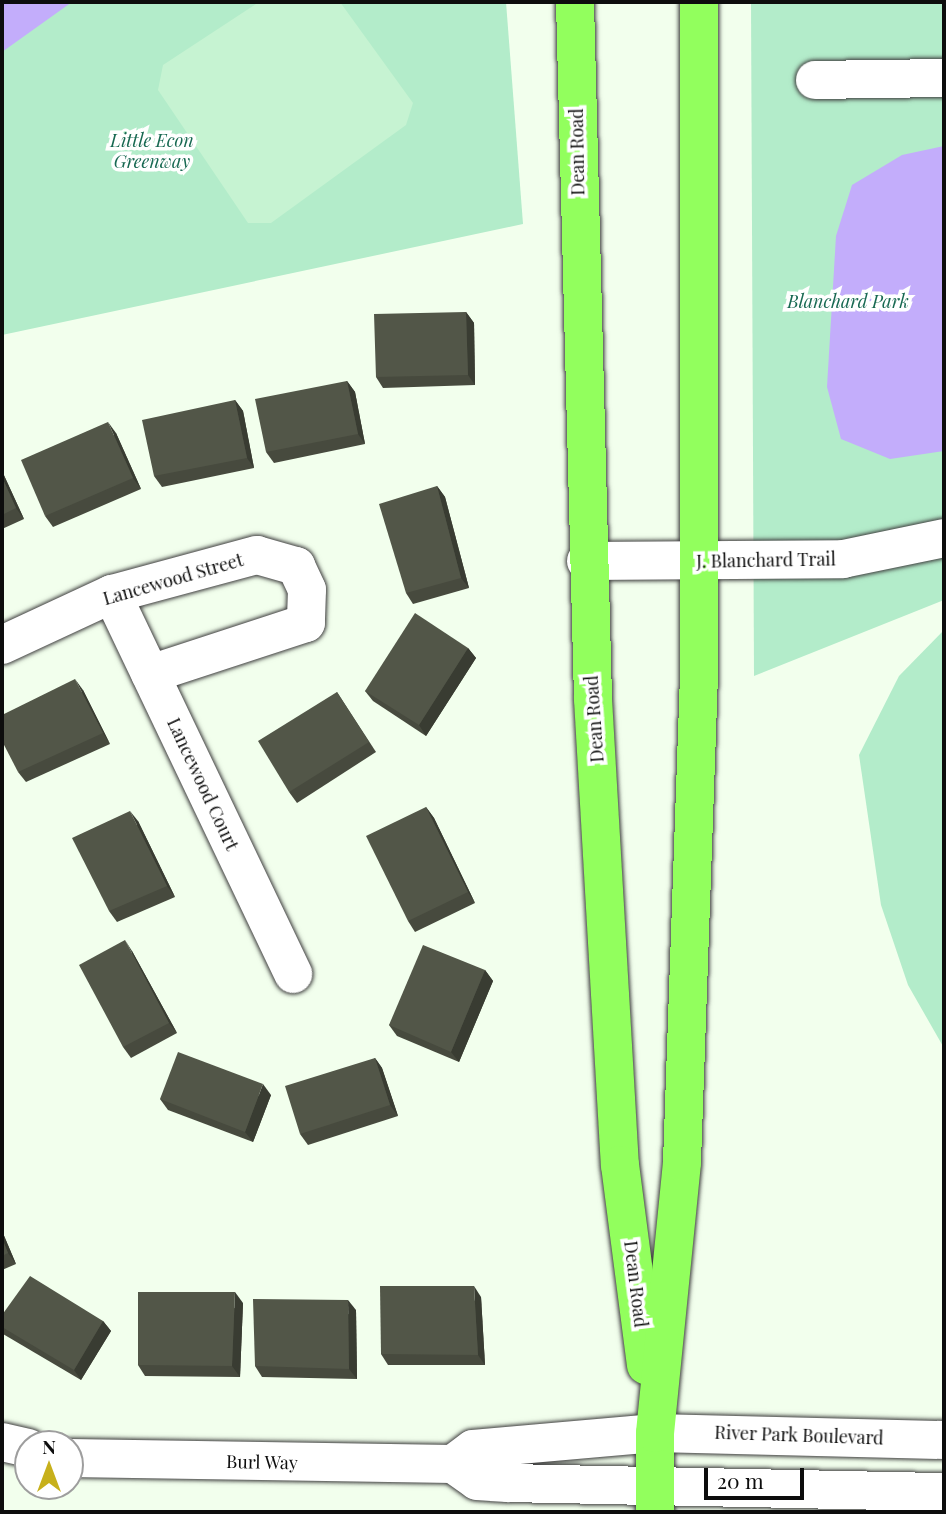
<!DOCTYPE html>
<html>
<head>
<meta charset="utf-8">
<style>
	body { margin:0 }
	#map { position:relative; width:946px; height:1514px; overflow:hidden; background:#f2ffed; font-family:"Playfair Display",serif }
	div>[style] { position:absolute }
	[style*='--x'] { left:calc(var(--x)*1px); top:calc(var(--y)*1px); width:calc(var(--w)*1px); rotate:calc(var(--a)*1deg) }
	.green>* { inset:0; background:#b3ecca }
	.pitch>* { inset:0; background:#c6f3d2 }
	.water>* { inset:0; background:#c3adfb }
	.roads { filter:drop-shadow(0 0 2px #404040) drop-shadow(0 0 2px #404040) }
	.minor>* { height:38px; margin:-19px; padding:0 19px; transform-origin:19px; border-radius:19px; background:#fff }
	.major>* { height:38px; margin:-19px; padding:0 19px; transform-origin:19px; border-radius:19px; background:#92ff5d }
	.wall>* { inset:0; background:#474a3e }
	.shaded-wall>* { inset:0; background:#393c32 }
	.building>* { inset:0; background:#525648 }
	span { translate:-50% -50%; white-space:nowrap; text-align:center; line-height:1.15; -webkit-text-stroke:7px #fff; paint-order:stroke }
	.park-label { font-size:18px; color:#186952; font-style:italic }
	.street-label { font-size:18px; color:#0d0d0d }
	.frame { position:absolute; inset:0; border:4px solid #0d0d0d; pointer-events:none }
	.north { position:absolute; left:14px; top:1430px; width:70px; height:70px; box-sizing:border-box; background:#fff; border:2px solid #9e9e9e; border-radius:50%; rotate:0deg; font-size:19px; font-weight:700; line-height:28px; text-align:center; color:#0d0d0d }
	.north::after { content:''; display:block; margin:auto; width:24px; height:32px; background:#c7b01b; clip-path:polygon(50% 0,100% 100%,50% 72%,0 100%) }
	.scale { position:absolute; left:704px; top:1468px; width:100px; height:32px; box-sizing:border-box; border:4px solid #0d0d0d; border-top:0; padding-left:9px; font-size:21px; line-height:24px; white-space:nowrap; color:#0d0d0d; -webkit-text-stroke:5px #fff; paint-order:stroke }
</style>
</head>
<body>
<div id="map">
	<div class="green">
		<div style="clip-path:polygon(2px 2px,506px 2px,523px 224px,2px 335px)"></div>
		<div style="clip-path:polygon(751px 2px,944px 2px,944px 600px,754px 676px)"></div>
		<div style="clip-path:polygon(944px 630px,944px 1048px,908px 985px,881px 905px,859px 755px,899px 676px)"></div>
	</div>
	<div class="pitch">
		<div style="clip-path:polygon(259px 2px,340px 2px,413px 103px,406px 125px,271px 223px,248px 223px,158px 90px,163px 65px)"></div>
	</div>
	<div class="water">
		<div style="clip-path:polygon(2px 2px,72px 2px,2px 52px)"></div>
		<div style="clip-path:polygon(944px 146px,944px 451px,890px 459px,841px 439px,827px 387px,836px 236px,852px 185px,902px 155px)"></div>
	</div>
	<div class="roads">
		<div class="minor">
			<div style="--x:815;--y:80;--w:129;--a:-0.9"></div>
			<div style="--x:586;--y:561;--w:257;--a:-0.4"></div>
			<div style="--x:843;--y:559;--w:103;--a:-11.7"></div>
			<div style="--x:112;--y:594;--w:421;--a:64.5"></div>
			<div style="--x:2;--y:645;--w:121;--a:-24.9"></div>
			<div style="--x:112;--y:594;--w:150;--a:-15.1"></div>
			<div style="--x:257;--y:555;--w:41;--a:15.8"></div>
			<div style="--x:296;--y:566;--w:26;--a:65"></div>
			<div style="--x:307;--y:590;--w:33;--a:92"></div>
			<div style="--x:306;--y:623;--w:164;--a:161.9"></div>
			<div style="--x:2;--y:1442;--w:27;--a:13"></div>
			<div style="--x:70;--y:1458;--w:383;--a:0.9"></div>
			<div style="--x:453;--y:1464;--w:29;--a:35"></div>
			<div style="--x:477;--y:1481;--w:31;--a:4"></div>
			<div style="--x:508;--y:1483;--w:436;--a:1.2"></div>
			<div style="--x:453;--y:1464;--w:25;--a:-37"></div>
			<div style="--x:473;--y:1449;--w:183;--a:-5"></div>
			<div style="--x:655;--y:1433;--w:289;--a:1.4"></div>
		</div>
		<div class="major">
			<div style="--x:575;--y:2;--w:697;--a:88.52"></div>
			<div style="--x:593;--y:699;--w:467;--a:86.7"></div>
			<div style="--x:620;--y:1165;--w:202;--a:82.6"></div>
			<div style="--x:655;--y:1512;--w:79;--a:-90"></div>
			<div style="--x:655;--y:1433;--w:272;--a:-84.3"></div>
			<div style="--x:682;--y:1162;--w:479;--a:-88"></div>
			<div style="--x:699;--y:683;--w:681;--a:-90"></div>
		</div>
	</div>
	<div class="wall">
		<div style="clip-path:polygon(466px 312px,474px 323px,475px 385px,383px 388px,376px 377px)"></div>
		<div style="clip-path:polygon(347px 381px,355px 392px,365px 444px,274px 463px,266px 452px)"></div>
		<div style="clip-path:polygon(235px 400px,243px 411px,254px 468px,162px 487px,154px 476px)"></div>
		<div style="clip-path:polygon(116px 433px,141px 489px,53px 527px,45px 516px)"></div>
		<div style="clip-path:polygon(2px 471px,24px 519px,2px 529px)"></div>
		<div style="clip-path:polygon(437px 486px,445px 497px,469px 588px,413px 604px,406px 593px)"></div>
		<div style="clip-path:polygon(468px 648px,476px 658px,426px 736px,373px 701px,365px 691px)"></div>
		<div style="clip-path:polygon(83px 690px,110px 744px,26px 782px,18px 772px)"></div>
		<div style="clip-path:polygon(337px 692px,376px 752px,297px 803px,289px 792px)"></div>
		<div style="clip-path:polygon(426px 807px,434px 818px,475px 903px,415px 932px,408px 921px)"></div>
		<div style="clip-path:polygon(138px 821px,175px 897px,117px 922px,109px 911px)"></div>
		<div style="clip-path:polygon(132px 951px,177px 1033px,131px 1058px,123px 1047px)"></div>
		<div style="clip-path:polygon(485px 970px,493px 981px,459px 1062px,397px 1036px,389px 1025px)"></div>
		<div style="clip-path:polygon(375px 1058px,382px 1068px,398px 1116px,308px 1145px,300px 1134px)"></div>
		<div style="clip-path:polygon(271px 1095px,253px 1142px,168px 1110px,160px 1099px)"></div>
		<div style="clip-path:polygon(2px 1231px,16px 1264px,2px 1270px)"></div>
		<div style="clip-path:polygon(481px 1297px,485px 1365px,388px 1365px,381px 1354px)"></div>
		<div style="clip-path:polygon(243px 1303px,240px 1377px,145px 1376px,138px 1365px)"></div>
		<div style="clip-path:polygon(356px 1310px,357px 1379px,262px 1377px,255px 1366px)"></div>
		<div style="clip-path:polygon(2px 1315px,103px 1321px,111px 1331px,81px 1380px,3px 1334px,2px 1332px)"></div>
	</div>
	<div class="shaded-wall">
		<div style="clip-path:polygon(466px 312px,474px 323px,475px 385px,468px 375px)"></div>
		<div style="clip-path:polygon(347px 381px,355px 392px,365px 444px,358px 434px)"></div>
		<div style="clip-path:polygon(235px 400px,243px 411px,254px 468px,247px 458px)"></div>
		<div style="clip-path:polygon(108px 422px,116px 433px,141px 489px,133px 478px)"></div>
		<div style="clip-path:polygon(2px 471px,24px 519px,16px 508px,2px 477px)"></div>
		<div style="clip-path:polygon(437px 486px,445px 497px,469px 588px,461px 578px)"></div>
		<div style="clip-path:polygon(468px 648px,476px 658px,426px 736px,419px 725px)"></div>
		<div style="clip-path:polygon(75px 679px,83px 690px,110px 744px,103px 733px)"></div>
		<div style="clip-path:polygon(426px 807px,434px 818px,475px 903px,468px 892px)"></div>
		<div style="clip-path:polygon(130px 811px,138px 821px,175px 897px,167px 886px)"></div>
		<div style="clip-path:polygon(125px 940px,132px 951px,177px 1033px,169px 1023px)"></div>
		<div style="clip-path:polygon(485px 970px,493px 981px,459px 1062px,451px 1052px)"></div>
		<div style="clip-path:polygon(375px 1058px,382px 1068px,398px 1116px,390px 1105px)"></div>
		<div style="clip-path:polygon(263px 1084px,271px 1095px,253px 1142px,245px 1132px)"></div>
		<div style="clip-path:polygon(2px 1231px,16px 1264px,8px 1253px,2px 1238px)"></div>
		<div style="clip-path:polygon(474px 1286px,481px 1297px,485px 1365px,478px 1355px)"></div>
		<div style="clip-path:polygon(235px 1292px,243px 1303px,240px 1377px,232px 1366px)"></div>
		<div style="clip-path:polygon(348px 1300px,356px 1310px,357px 1379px,349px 1369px)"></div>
		<div style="clip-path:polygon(103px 1321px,111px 1331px,81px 1380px,74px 1370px)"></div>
	</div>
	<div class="building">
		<div style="clip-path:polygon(466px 312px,468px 375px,376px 377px,374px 314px)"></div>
		<div style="clip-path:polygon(347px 381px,358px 434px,266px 452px,255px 399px)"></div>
		<div style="clip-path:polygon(235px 400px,247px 458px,154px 476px,142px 420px)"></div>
		<div style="clip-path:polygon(108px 422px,133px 478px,45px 516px,21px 460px)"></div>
		<div style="clip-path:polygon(2px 477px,16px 508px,2px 515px)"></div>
		<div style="clip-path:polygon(437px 486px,461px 578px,406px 593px,379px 504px)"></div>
		<div style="clip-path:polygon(415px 613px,468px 648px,419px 725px,365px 691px)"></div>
		<div style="clip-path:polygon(75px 679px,103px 733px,18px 772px,2px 741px,2px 715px)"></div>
		<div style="clip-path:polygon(337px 692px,369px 742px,289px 792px,258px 741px)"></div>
		<div style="clip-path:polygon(426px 807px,468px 892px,408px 921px,366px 836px)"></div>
		<div style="clip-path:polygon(130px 811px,167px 886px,109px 911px,72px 838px)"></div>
		<div style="clip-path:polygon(125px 940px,169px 1023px,123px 1047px,79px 965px)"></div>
		<div style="clip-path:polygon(423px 945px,485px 970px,451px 1052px,389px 1025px)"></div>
		<div style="clip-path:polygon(178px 1052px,263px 1084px,245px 1132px,160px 1099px)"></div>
		<div style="clip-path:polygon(375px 1058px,390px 1105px,300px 1134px,285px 1086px)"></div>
		<div style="clip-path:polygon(2px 1238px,8px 1253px,2px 1256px)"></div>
		<div style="clip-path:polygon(30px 1276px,103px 1321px,74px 1370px,2px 1327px,2px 1315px)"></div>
		<div style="clip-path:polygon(380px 1286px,474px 1286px,478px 1355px,381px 1354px)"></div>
		<div style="clip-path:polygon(138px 1292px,235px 1292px,232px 1366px,138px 1365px)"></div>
		<div style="clip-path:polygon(253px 1299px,348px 1300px,349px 1369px,255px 1366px)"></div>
	</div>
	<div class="park-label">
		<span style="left:152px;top:151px">Little Econ<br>Greenway</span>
		<span style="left:848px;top:301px">Blanchard Park</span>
	</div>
	<div class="street-label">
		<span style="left:577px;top:152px;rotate:-91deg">Dean Road</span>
		<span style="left:766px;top:560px;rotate:-1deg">J. Blanchard Trail</span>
		<span style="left:173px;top:579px;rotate:-16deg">Lancewood Street</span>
		<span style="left:594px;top:719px;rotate:-94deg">Dean Road</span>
		<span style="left:203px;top:784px;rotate:65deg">Lancewood Court</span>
		<span style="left:636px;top:1284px;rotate:83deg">Dean Road</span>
		<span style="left:799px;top:1435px;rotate:2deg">River Park Boulevard</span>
		<span style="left:262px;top:1462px;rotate:1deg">Burl Way</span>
	</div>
	<div class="frame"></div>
	<div class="north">N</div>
	<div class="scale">20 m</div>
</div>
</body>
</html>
